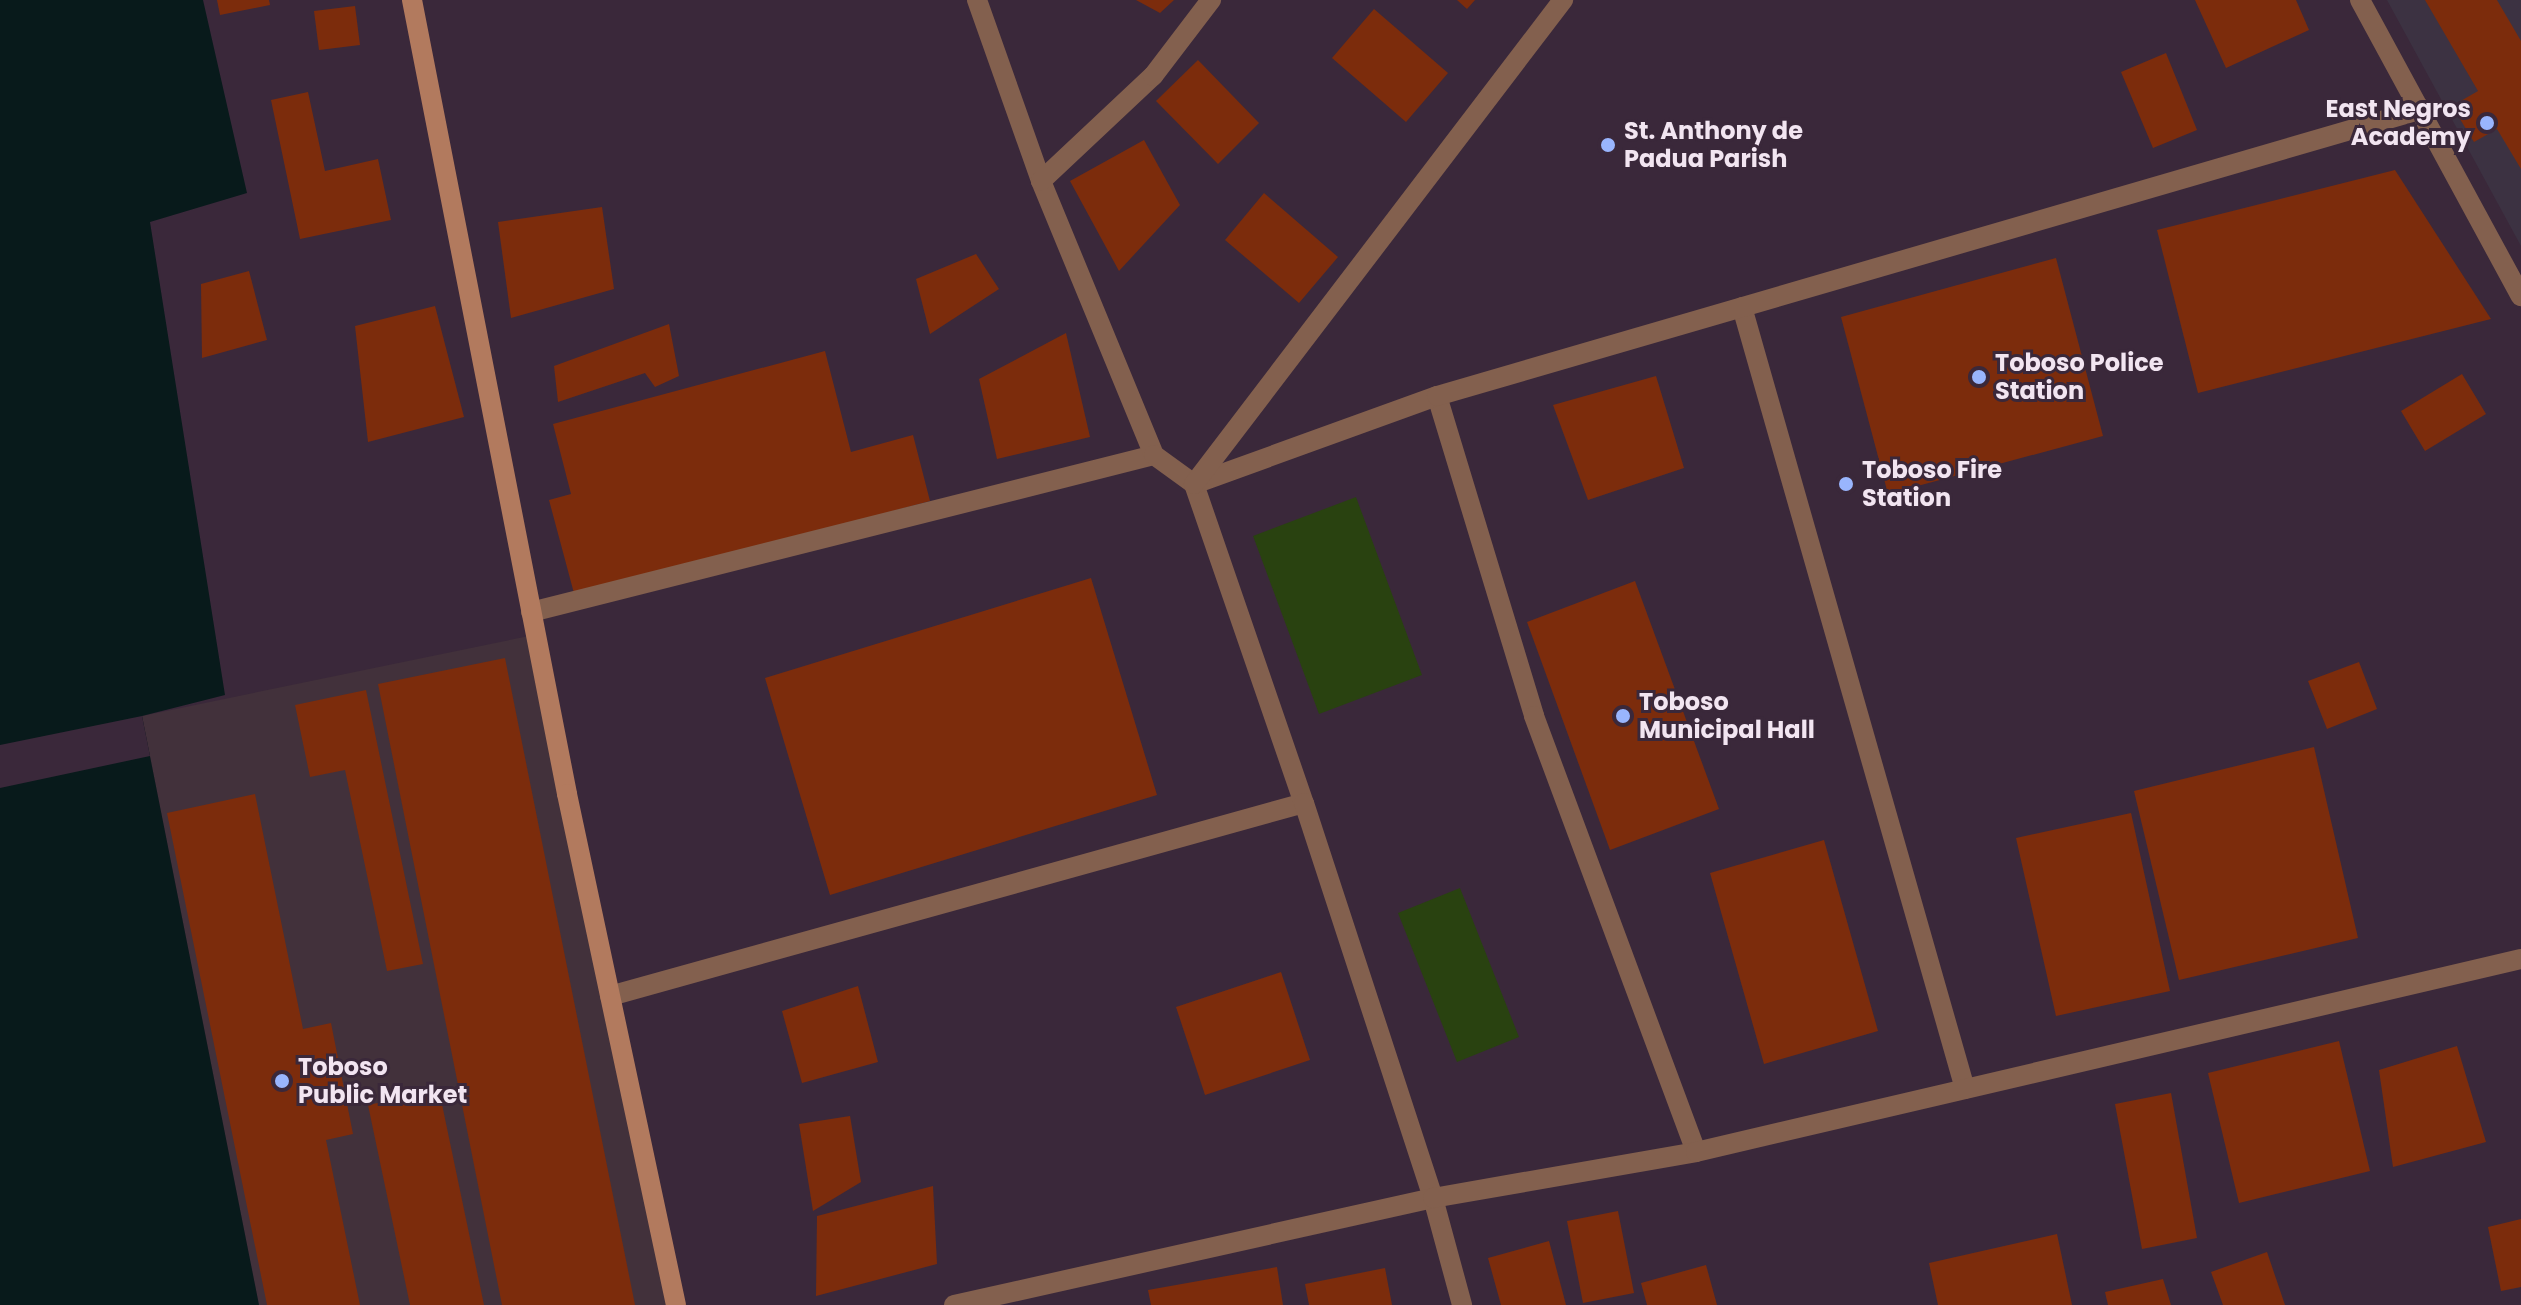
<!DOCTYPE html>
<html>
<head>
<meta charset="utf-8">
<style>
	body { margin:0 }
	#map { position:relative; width:2521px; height:1305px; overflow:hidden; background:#3a283a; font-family:Poppins,sans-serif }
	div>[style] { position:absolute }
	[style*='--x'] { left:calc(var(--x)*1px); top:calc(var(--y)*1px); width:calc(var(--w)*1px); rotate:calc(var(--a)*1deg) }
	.commercial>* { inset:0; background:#42313b }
	.education>* { inset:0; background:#3c3242 }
	.green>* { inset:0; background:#294210 }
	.water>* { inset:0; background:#081a1b }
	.pier>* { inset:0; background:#3a283a }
	.building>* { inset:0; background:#7c2c0c }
	.service>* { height:20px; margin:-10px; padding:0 10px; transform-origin:10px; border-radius:10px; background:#83604e }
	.minor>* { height:20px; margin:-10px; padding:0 10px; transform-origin:10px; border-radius:10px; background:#83604e }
	.secondary>* { height:20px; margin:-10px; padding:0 10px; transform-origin:10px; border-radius:10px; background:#b27a5e }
	.dots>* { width:22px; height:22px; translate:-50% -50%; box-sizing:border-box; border:4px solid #3a283a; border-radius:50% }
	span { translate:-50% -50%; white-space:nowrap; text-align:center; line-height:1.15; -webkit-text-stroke:6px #3a283a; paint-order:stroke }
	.poi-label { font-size:24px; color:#f2e5f1; font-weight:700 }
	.right { translate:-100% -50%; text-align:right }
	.left { translate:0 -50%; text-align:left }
</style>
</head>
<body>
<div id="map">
	<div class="commercial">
		<div style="clip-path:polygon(529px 636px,676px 1305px,259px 1305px,142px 716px)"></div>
	</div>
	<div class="education">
		<div style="clip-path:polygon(2387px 0,2521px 0,2521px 246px)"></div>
	</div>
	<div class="green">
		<div style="clip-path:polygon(1356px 497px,1422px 675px,1319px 714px,1253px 536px)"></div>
		<div style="clip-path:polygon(1460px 888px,1519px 1037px,1457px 1062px,1398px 913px)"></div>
	</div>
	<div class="water">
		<div style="clip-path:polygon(0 0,203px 0,247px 193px,150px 222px,225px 695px,142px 716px,259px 1305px,0 1305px)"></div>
	</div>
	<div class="pier">
		<div style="clip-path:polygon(142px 716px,150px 756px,0 788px,0 745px)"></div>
	</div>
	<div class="building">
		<div style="clip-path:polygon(217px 0,269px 0,270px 5px,220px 15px)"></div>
		<div style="clip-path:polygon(1136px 0,1174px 0,1160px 13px)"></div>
		<div style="clip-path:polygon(1457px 0,1475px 0,1467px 9px)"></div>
		<div style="clip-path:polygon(2195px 0,2296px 0,2309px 30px,2226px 68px)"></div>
		<div style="clip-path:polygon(2425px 0,2497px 0,2521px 41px,2521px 169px,2497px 129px,2474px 142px,2452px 106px,2478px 91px)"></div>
		<div style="clip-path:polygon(355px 6px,360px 45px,319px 50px,314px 11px)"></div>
		<div style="clip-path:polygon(1374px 9px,1448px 73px,1406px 122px,1332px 58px)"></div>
		<div style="clip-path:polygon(2166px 53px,2197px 130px,2153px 148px,2121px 72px)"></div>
		<div style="clip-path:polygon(1198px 60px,1259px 123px,1218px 164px,1156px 101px)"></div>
		<div style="clip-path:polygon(308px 92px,325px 171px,378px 159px,391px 220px,300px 239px,271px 100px)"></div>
		<div style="clip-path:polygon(1144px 140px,1180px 205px,1119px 271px,1070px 181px)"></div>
		<div style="clip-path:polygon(2395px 170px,2491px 319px,2198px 393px,2157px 230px)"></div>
		<div style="clip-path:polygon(1264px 193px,1338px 257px,1299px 303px,1225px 240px)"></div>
		<div style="clip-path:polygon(602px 207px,614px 289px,511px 318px,498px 222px)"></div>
		<div style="clip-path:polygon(976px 254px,999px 289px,930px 334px,916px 279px)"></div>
		<div style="clip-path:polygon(2056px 258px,2103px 436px,1888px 494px,1841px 317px)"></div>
		<div style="clip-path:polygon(249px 271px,267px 340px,202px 358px,201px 284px)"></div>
		<div style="clip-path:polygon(435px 306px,464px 417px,368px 442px,355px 326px)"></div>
		<div style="clip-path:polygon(669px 324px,679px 376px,655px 387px,645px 373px,558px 402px,554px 366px)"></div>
		<div style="clip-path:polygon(1066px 333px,1090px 437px,997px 459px,979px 379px)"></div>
		<div style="clip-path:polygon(825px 351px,851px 452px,913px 435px,930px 501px,575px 597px,549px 500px,571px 494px,553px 424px)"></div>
		<div style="clip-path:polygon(2462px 374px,2486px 414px,2425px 451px,2401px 411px)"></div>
		<div style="clip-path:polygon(1656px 376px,1684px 468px,1588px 500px,1553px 405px)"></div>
		<div style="clip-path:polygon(1091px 578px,1157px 795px,830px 895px,765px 678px)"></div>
		<div style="clip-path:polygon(1635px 581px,1719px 809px,1610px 850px,1527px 622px)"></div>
		<div style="clip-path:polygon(505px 658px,635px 1305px,502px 1305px,378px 684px)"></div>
		<div style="clip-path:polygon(2359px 662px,2377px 709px,2327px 729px,2308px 681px)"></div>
		<div style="clip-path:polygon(366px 690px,423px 964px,387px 971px,345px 770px,310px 777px,295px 705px)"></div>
		<div style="clip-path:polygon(2314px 747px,2358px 938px,2179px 980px,2134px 791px)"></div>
		<div style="clip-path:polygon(255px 794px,303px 1029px,331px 1023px,353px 1134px,326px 1140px,360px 1305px,267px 1305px,167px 813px)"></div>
		<div style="clip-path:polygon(2131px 813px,2170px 991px,2056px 1016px,2016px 838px)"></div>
		<div style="clip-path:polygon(1824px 840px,1878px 1031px,1764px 1064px,1710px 873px)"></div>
		<div style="clip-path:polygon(1281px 972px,1310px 1060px,1205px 1095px,1176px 1007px)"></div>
		<div style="clip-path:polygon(858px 986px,878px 1062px,802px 1083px,782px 1011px)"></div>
		<div style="clip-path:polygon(2339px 1041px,2370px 1171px,2239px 1203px,2208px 1073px)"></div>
		<div style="clip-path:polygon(2457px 1046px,2486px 1142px,2393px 1167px,2379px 1070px)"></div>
		<div style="clip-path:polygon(439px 1090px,484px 1305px,410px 1305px,368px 1105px)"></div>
		<div style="clip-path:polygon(2171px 1093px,2197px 1238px,2142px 1249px,2115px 1104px)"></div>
		<div style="clip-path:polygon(850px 1116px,861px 1182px,813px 1211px,799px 1124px)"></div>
		<div style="clip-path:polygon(933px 1186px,937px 1264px,816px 1296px,817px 1216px)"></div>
		<div style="clip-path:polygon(1618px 1211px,1634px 1293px,1583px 1303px,1567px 1221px)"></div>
		<div style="clip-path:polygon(2521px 1219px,2521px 1287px,2501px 1291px,2488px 1227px)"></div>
		<div style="clip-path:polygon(2057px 1234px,2072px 1305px,1938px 1305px,1929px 1263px)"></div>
		<div style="clip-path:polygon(1549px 1241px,1566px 1305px,1501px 1305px,1488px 1258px)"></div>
		<div style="clip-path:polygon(2267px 1252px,2285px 1305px,2223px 1305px,2211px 1272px)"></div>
		<div style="clip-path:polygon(1706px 1265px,1717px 1305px,1647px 1305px,1641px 1283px)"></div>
		<div style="clip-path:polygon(1277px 1267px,1283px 1305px,1151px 1305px,1148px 1290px)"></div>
		<div style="clip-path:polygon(1385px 1268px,1392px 1305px,1309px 1305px,1305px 1284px)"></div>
		<div style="clip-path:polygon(2163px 1279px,2171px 1305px,2108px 1305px,2105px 1292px)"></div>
	</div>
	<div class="service">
		<div style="--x:1742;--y:307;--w:813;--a:74.08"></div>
		<div style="--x:1437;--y:396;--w:334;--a:73.1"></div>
		<div style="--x:1534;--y:716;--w:465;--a:69.6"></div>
		<div style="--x:531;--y:612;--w:642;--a:-14.14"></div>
		<div style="--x:610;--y:996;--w:720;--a:-15.54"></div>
	</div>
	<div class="minor">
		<div style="--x:977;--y:0;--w:192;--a:70.5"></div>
		<div style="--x:1041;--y:181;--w:296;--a:67.6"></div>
		<div style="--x:1154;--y:455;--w:49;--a:35.9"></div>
		<div style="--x:1194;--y:484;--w:337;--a:71"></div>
		<div style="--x:1304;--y:803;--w:416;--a:71.9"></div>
		<div style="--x:1433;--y:1198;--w:111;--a:74.8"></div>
		<div style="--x:2360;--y:0;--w:337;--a:61.5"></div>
		<div style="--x:1041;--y:181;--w:154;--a:-43.2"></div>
		<div style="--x:1153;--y:76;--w:96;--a:-52.7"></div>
		<div style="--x:1194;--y:484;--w:258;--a:-19.9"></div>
		<div style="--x:1437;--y:396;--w:1026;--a:-16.24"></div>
		<div style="--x:1194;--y:484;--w:609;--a:-52.68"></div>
		<div style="--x:954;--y:1305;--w:491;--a:-12.6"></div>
		<div style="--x:1433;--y:1198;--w:267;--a:-9.9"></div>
		<div style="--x:1696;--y:1152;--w:847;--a:-13.17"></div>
	</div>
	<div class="secondary">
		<div style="--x:412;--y:0;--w:809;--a:78.95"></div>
		<div style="--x:567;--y:794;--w:522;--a:77.96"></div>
	</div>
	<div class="dots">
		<div style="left:2487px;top:123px;background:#99b5fd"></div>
		<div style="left:1608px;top:145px;background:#99b5fd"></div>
		<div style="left:1979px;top:377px;background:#99b5fd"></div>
		<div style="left:1846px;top:484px;background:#99b5fd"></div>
		<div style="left:1623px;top:716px;background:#99b5fd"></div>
		<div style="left:282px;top:1081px;background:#99b5fd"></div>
	</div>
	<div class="poi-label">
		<span class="right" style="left:2471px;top:123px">East Negros<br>Academy</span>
		<span class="left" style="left:1624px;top:145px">St. Anthony de<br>Padua Parish</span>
		<span class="left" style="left:1995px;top:377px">Toboso Police<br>Station</span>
		<span class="left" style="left:1862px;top:484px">Toboso Fire<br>Station</span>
		<span class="left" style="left:1639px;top:716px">Toboso<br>Municipal Hall</span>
		<span class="left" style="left:298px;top:1081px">Toboso<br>Public Market</span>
	</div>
</div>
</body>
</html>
